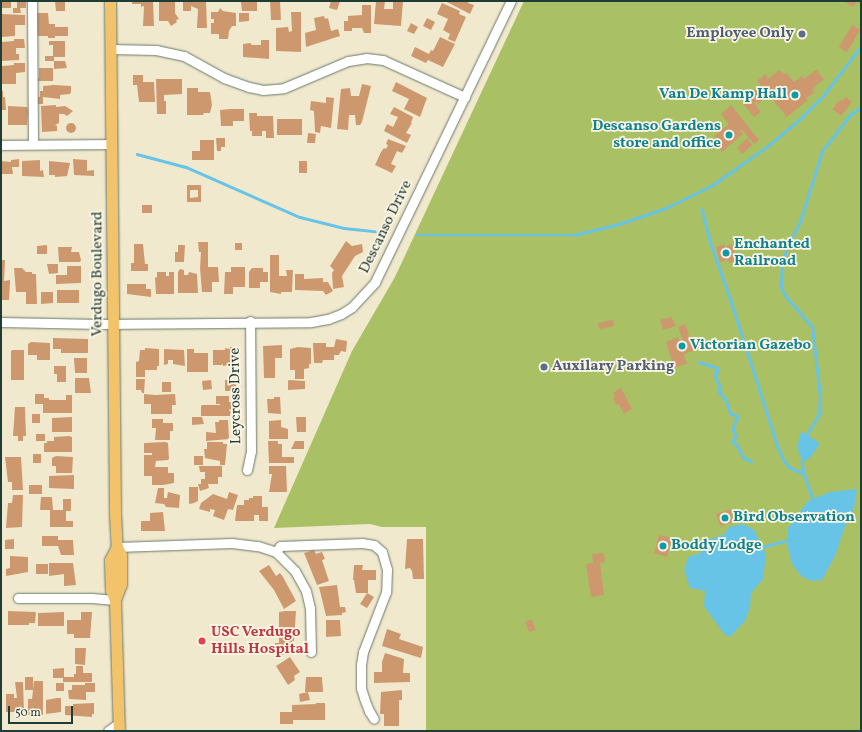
<!DOCTYPE html>
<html>
<head>
<meta charset="utf-8">
<style>
	body { margin:0 }
	#map { position:relative; width:862px; height:732px; overflow:hidden; background:#f1e9ce; font-family:Vollkorn,serif }
	div>[style] { position:absolute }
	[style*='--x'] { left:calc(var(--x)*1px); top:calc(var(--y)*1px); width:calc(var(--w)*1px); rotate:calc(var(--a)*1deg) }
	.green>* { inset:0; background:#a9c065 }
	.water>* { inset:0; background:#68c4e6 }
	.stream>* { height:2.5px; margin:-1.25px; padding:0 1.25px; transform-origin:1.25px; border-radius:1.25px; background:#68c4e6 }
	.building>* { inset:0; background:#ce986f }
	.round { border-radius:50% }
	.roads { filter:drop-shadow(0 0 1px #68796a) drop-shadow(0 0 1px #68796a) }
	.minor>* { height:9px; margin:-4.5px; padding:0 4.5px; transform-origin:4.5px; border-radius:4.5px; background:#fff }
	.major>* { height:11px; margin:-5.5px; padding:0 5.5px; transform-origin:5.5px; border-radius:5.5px; background:#f2c36a }
	.dots>* { width:11px; height:11px; translate:-50% -50%; box-sizing:border-box; border:2px solid #fcf5e5; border-radius:50% }
	span { translate:-50% -50%; white-space:nowrap; text-align:center; line-height:1.15; -webkit-text-stroke:3.5px #fcf5e5; paint-order:stroke }
	.service-label { font-size:15px; color:#4e5e75; font-weight:700 }
	.right { translate:-100% -50%; text-align:right }
	.left { translate:0 -50%; text-align:left }
	.culture-label { font-size:15px; color:#0d838f; font-weight:700 }
	.street-label { font-size:15px; color:#1f3d34 }
	.health-label { font-size:15px; color:#be3a42; font-weight:700 }
	.frame { position:absolute; inset:0; border:2px solid #1f3d34; pointer-events:none }
	.scale { position:absolute; left:8px; top:706px; width:65px; height:18px; box-sizing:border-box; border:2px solid #1f3d34; border-top:0; padding-left:5px; font-size:12px; line-height:14px; white-space:nowrap; color:#1f3d34; -webkit-text-stroke:3px #fcf5e5; paint-order:stroke }
</style>
</head>
<body>
<div id="map">
	<div class="green">
		<div style="clip-path:polygon(524px 1px,861px 1px,861px 731px,426px 731px,426px 527px,382px 527px,370px 524px,274px 528px,352px 351px,395px 277px)"></div>
	</div>
	<div class="water">
		<div style="clip-path:polygon(803px 432px,820px 444px,808px 460px,802px 461px,798px 450px,798px 443px,800px 434px)"></div>
		<div style="clip-path:polygon(857px 489px,854px 508px,844px 529px,836px 554px,822px 580px,811px 581px,801px 576px,792px 564px,788px 548px,788px 528px,808px 501px,830px 492px)"></div>
		<div style="clip-path:polygon(743px 524px,754px 530px,766px 554px,763px 579px,751px 593px,750px 607px,745px 621px,730px 637px,724px 634px,704px 606px,705px 591px,690px 588px,684px 570px,688px 557px,701px 553px,708px 540px,725px 534px,729px 527px)"></div>
	</div>
	<div class="stream">
		<div style="--x:137;--y:154;--w:51;--a:14.9"></div>
		<div style="--x:186;--y:167;--w:124;--a:23.7"></div>
		<div style="--x:300;--y:217;--w:45;--a:14"></div>
		<div style="--x:344;--y:228;--w:39;--a:6"></div>
		<div style="--x:702;--y:209;--w:36;--a:76"></div>
		<div style="--x:711;--y:244;--w:57;--a:70.6"></div>
		<div style="--x:730;--y:298;--w:157;--a:72.1"></div>
		<div style="--x:778;--y:447;--w:13;--a:67"></div>
		<div style="--x:783;--y:459;--w:10;--a:53"></div>
		<div style="--x:789;--y:467;--w:17;--a:25"></div>
		<div style="--x:417;--y:235;--w:157;--a:0"></div>
		<div style="--x:574;--y:235;--w:46;--a:-13.7"></div>
		<div style="--x:619;--y:224;--w:50;--a:-18.8"></div>
		<div style="--x:666;--y:208;--w:50;--a:-26.1"></div>
		<div style="--x:711;--y:186;--w:70;--a:-35.1"></div>
		<div style="--x:768;--y:146;--w:42;--a:-40.2"></div>
		<div style="--x:800;--y:119;--w:34;--a:-45"></div>
		<div style="--x:824;--y:95;--w:61;--a:-52.9"></div>
		<div style="--x:699;--y:362;--w:19;--a:18"></div>
		<div style="--x:717;--y:368;--w:4;--a:76"></div>
		<div style="--x:718;--y:372;--w:4;--a:135"></div>
		<div style="--x:715;--y:375;--w:13;--a:67"></div>
		<div style="--x:720;--y:387;--w:5;--a:101"></div>
		<div style="--x:719;--y:392;--w:8;--a:45"></div>
		<div style="--x:725;--y:398;--w:17;--a:69"></div>
		<div style="--x:731;--y:414;--w:7;--a:16"></div>
		<div style="--x:738;--y:416;--w:14;--a:111"></div>
		<div style="--x:733;--y:429;--w:8;--a:67"></div>
		<div style="--x:736;--y:436;--w:7;--a:117"></div>
		<div style="--x:733;--y:442;--w:5;--a:37"></div>
		<div style="--x:737;--y:445;--w:15;--a:62"></div>
		<div style="--x:744;--y:458;--w:8;--a:23"></div>
		<div style="--x:807;--y:434;--w:22;--a:-58"></div>
		<div style="--x:819;--y:415;--w:18;--a:-87"></div>
		<div style="--x:820;--y:397;--w:70;--a:-96.5"></div>
		<div style="--x:812;--y:327;--w:41;--a:-131.1"></div>
		<div style="--x:785;--y:296;--w:9;--a:-117"></div>
		<div style="--x:781;--y:288;--w:24;--a:-88"></div>
		<div style="--x:782;--y:264;--w:15;--a:-74"></div>
		<div style="--x:786;--y:250;--w:34;--a:-64"></div>
		<div style="--x:801;--y:219;--w:71;--a:-72.8"></div>
		<div style="--x:822;--y:151;--w:47;--a:-51.9"></div>
		<div style="--x:851;--y:114;--w:12;--a:-35"></div>
		<div style="--x:802;--y:461;--w:13;--a:81"></div>
		<div style="--x:804;--y:474;--w:27;--a:70"></div>
		<div style="--x:762;--y:547;--w:27;--a:-15"></div>
	</div>
	<div class="building">
		<div style="clip-path:polygon(1px 1px,11px 1px,11px 8px,1px 8px)"></div>
		<div style="clip-path:polygon(17px 1px,26px 1px,26px 8px,20px 8px,21px 13px,13px 13px,13px 8px,17px 8px)"></div>
		<div style="clip-path:polygon(55px 1px,65px 1px,65px 11px,56px 11px)"></div>
		<div style="clip-path:polygon(132px 1px,153px 1px,154px 26px,143px 26px,144px 6px,141px 7px,141px 4px,132px 4px)"></div>
		<div style="clip-path:polygon(159px 1px,175px 2px,175px 13px,179px 19px,176px 20px,177px 22px,171px 26px,168px 21px,159px 21px)"></div>
		<div style="clip-path:polygon(183px 1px,206px 1px,207px 28px,197px 28px,198px 9px,191px 6px,191px 11px,183px 11px)"></div>
		<div style="clip-path:polygon(270px 1px,280px 1px,281px 20px,271px 20px)"></div>
		<div style="clip-path:polygon(331px 1px,340px 1px,337px 10px,329px 8px)"></div>
		<div style="clip-path:polygon(376px 1px,385px 1px,384px 9px,393px 9px,393px 1px,403px 1px,401px 26px,374px 24px)"></div>
		<div style="clip-path:polygon(445px 1px,469px 1px,468px 3px,474px 5px,470px 14px)"></div>
		<div style="clip-path:polygon(845px 1px,857px 1px,853px 7px,845px 2px)"></div>
		<div style="clip-path:polygon(241px 2px,257px 2px,257px 11px,242px 11px)"></div>
		<div style="clip-path:polygon(442px 3px,460px 11px,459px 14px,466px 17px,455px 42px,448px 39px,450px 34px,443px 30px,448px 19px,437px 14px)"></div>
		<div style="clip-path:polygon(362px 5px,371px 5px,371px 33px,364px 33px,362px 28px,352px 28px,352px 31px,344px 31px,344px 21px,348px 21px,348px 16px,362px 15px)"></div>
		<div style="clip-path:polygon(220px 8px,223px 11px,236px 13px,236px 26px,232px 26px,229px 31px,228px 39px,219px 39px,219px 34px,211px 34px,211px 23px,214px 23px,214px 19px,211px 19px,211px 12px,218px 12px)"></div>
		<div style="clip-path:polygon(291px 12px,301px 12px,301px 52px,276px 51px,276px 28px,288px 27px,289px 32px,292px 31px)"></div>
		<div style="clip-path:polygon(36px 13px,48px 13px,49px 24px,55px 24px,55px 27px,68px 27px,68px 36px,55px 36px,55px 38px,48px 38px,48px 36px,37px 36px)"></div>
		<div style="clip-path:polygon(239px 13px,249px 13px,249px 21px,239px 22px)"></div>
		<div style="clip-path:polygon(1px 14px,25px 15px,25px 25px,15px 25px,15px 36px,1px 37px)"></div>
		<div style="clip-path:polygon(324px 16px,325px 19px,328px 18px,331px 31px,338px 29px,340px 36px,306px 47px,305px 33px,316px 30px,314px 18px)"></div>
		<div style="clip-path:polygon(427px 18px,435px 22px,431px 30px,423px 26px)"></div>
		<div style="clip-path:polygon(411px 23px,418px 27px,414px 34px,407px 31px)"></div>
		<div style="clip-path:polygon(852px 25px,860px 30px,847px 52px,839px 47px)"></div>
		<div style="clip-path:polygon(440px 37px,455px 44px,443px 67px,428px 60px,426px 63px,411px 56px,415px 47px,429px 54px,431px 50px,433px 51px)"></div>
		<div style="clip-path:polygon(14px 39px,24px 39px,25px 48px,16px 48px,16px 54px,19px 54px,19px 60px,1px 61px,1px 42px,14px 41px)"></div>
		<div style="clip-path:polygon(261px 40px,269px 40px,269px 59px,243px 57px,243px 44px,250px 43px,252px 45px,261px 45px)"></div>
		<div style="clip-path:polygon(49px 41px,65px 41px,65px 57px,54px 57px,54px 61px,45px 61px,45px 56px,53px 56px,53px 45px,49px 45px)"></div>
		<div style="clip-path:polygon(54px 61px,65px 61px,67px 68px,54px 69px)"></div>
		<div style="clip-path:polygon(14px 63px,25px 63px,25px 72px,16px 73px,16px 84px,1px 84px,2px 66px,14px 65px)"></div>
		<div style="clip-path:polygon(39px 68px,53px 68px,53px 81px,37px 81px,37px 78px,39px 78px)"></div>
		<div style="clip-path:polygon(779px 70px,784px 74px,786px 73px,794px 82px,802px 76px,804px 79px,816px 70px,824px 79px,812px 89px,815px 92px,806px 98px,808px 100px,787px 117px,775px 103px,770px 94px,758px 104px,756px 102px,754px 103px,761px 112px,754px 117px,743px 104px,752px 97px,750px 94px,761px 85px,757px 81px,765px 74px,768px 79px)"></div>
		<div style="clip-path:polygon(133px 75px,143px 75px,143px 82px,154px 82px,155px 102px,139px 102px,137px 85px,133px 85px)"></div>
		<div style="clip-path:polygon(156px 79px,182px 79px,182px 94px,164px 95px,164px 101px,166px 101px,166px 114px,157px 114px)"></div>
		<div style="clip-path:polygon(396px 82px,427px 98px,420px 117px,404px 109px,409px 99px,392px 91px)"></div>
		<div style="clip-path:polygon(362px 84px,371px 86px,362px 122px,360px 125px,356px 125px,355px 115px,349px 115px,348px 130px,337px 129px,341px 89px,350px 88px,351px 96px,359px 96px)"></div>
		<div style="clip-path:polygon(54px 85px,71px 86px,71px 92px,70px 94px,60px 95px,60px 99px,43px 97px,43px 104px,37px 104px,37px 97px,40px 97px,40px 91px,43px 91px,43px 86px)"></div>
		<div style="clip-path:polygon(187px 88px,198px 88px,198px 92px,210px 92px,212px 105px,210px 113px,204px 113px,203px 115px,187px 115px)"></div>
		<div style="clip-path:polygon(1px 91px,3px 91px,3px 97px,5px 97px,6px 110px,1px 110px)"></div>
		<div style="clip-path:polygon(326px 97px,334px 98px,331px 128px,321px 126px,320px 133px,315px 132px,314px 111px,310px 110px,311px 101px,326px 103px)"></div>
		<div style="clip-path:polygon(846px 97px,852px 102px,841px 116px,832px 109px,840px 100px,842px 101px)"></div>
		<div style="clip-path:polygon(56px 105px,56px 107px,65px 106px,73px 111px,67px 116px,64px 114px,59px 114px,59px 123px,55px 125px,57px 126px,57px 131px,42px 132px,41px 106px)"></div>
		<div style="clip-path:polygon(731px 105px,759px 140px,754px 144px,742px 130px,740px 131px,743px 134px,722px 152px,715px 143px,718px 140px,714px 136px,729px 124px,721px 114px)"></div>
		<div style="clip-path:polygon(8px 106px,27px 107px,28px 111px,27px 125px,8px 125px)"></div>
		<div style="clip-path:polygon(394px 107px,413px 117px,411px 123px,412px 123px,406px 133px,411px 135px,407px 143px,384px 131px,387px 124px,393px 127px,398px 117px,390px 114px)"></div>
		<div style="clip-path:polygon(230px 109px,244px 109px,244px 121px,233px 121px,233px 126px,221px 126px,220px 110px)"></div>
		<div style="clip-path:polygon(249px 113px,257px 113px,257px 116px,273px 116px,274px 138px,266px 138px,266px 131px,262px 131px,262px 136px,252px 136px,252px 131px,250px 131px)"></div>
		<div style="clip-path:polygon(277px 119px,302px 119px,302px 135px,277px 135px)"></div>
		<div class="round" style="left:66px;top:123px;width:10px;height:10px"></div>
		<div style="clip-path:polygon(308px 133px,316px 134px,315px 143px,307px 143px)"></div>
		<div style="clip-path:polygon(216px 138px,225px 138px,225px 147px,221px 147px,221px 151px,217px 151px)"></div>
		<div style="clip-path:polygon(747px 138px,752px 145px,742px 154px,737px 148px)"></div>
		<div style="clip-path:polygon(388px 139px,406px 146px,402px 153px,397px 151px,391px 164px,396px 166px,392px 173px,375px 165px,381px 152px,384px 148px,386px 149px,388px 145px,386px 144px)"></div>
		<div style="clip-path:polygon(200px 140px,214px 140px,214px 160px,192px 160px,192px 151px,200px 151px)"></div>
		<div style="clip-path:polygon(19px 159px,19px 167px,12px 167px,13px 174px,1px 174px,1px 161px,11px 162px,11px 160px)"></div>
		<div style="clip-path:polygon(73px 159px,87px 160px,87px 171px,94px 170px,94px 176px,74px 175px)"></div>
		<div style="clip-path:polygon(40px 160px,40px 171px,43px 170px,44px 177px,22px 176px,22px 161px)"></div>
		<div style="clip-path:polygon(49px 161px,70px 163px,67px 176px,55px 177px,55px 175px,49px 175px)"></div>
		<div style="clip-path:polygon(299px 161px,307px 161px,307px 173px,299px 173px)"></div>
		<div style="clip-path:polygon(evenodd,187px 185px,201px 185px,201px 202px,187px 202px,187px 185px,190px 190px,198px 190px,198px 197px,190px 198px,190px 190px)"></div>
		<div style="clip-path:polygon(142px 205px,152px 205px,152px 213px,142px 213px)"></div>
		<div style="clip-path:polygon(346px 241px,352px 246px,362px 244px,363px 252px,355px 256px,342px 276px,344px 287px,333px 289px,332px 273px,334px 270px,330px 266px)"></div>
		<div style="clip-path:polygon(198px 242px,208px 242px,208px 267px,218px 267px,219px 282px,212px 282px,212px 292px,202px 292px,200px 268px,201px 252px,199px 252px)"></div>
		<div style="clip-path:polygon(235px 243px,242px 243px,242px 250px,235px 250px)"></div>
		<div style="clip-path:polygon(134px 244px,143px 244px,145px 264px,148px 264px,148px 271px,131px 271px,131px 263px,134px 263px)"></div>
		<div style="clip-path:polygon(724px 244px,725px 247px,732px 244px,737px 261px,729px 263px,728px 260px,720px 262px,716px 247px)"></div>
		<div style="clip-path:polygon(47px 245px,47px 254px,37px 254px,37px 246px)"></div>
		<div style="clip-path:polygon(178px 245px,185px 245px,184px 262px,175px 262px,175px 252px,178px 252px)"></div>
		<div style="clip-path:polygon(58px 247px,72px 247px,71px 252px,79px 252px,81px 260px,80px 262px,59px 262px)"></div>
		<div style="clip-path:polygon(270px 255px,279px 255px,279px 276px,287px 276px,286px 270px,293px 270px,292px 292px,281px 292px,281px 294px,270px 292px)"></div>
		<div style="clip-path:polygon(1px 260px,5px 260px,4px 281px,10px 280px,10px 283px,9px 300px,1px 300px)"></div>
		<div style="clip-path:polygon(47px 264px,58px 264px,58px 273px,49px 274px)"></div>
		<div style="clip-path:polygon(67px 266px,81px 266px,81px 283px,56px 284px,56px 275px,67px 275px)"></div>
		<div style="clip-path:polygon(231px 267px,245px 267px,245px 287px,233px 287px,233px 294px,224px 294px,225px 272px,231px 272px)"></div>
		<div style="clip-path:polygon(14px 268px,22px 268px,26px 272px,32px 272px,32px 274px,36px 274px,37px 304px,26px 304px,26px 292px,16px 292px)"></div>
		<div style="clip-path:polygon(252px 268px,263px 268px,263px 272px,268px 272px,268px 282px,260px 282px,260px 288px,249px 288px,249px 272px)"></div>
		<div style="clip-path:polygon(180px 269px,184px 270px,184px 275px,188px 275px,189px 272px,197px 274px,198px 293px,178px 293px,178px 272px)"></div>
		<div style="clip-path:polygon(157px 272px,166px 272px,166px 276px,169px 276px,169px 272px,174px 272px,174px 294px,156px 294px,155px 278px,157px 277px)"></div>
		<div style="clip-path:polygon(295px 274px,304px 274px,304px 279px,323px 278px,323px 282px,328px 282px,333px 291px,326px 295px,323px 291px,295px 290px)"></div>
		<div style="clip-path:polygon(127px 284px,146px 284px,146px 289px,151px 289px,151px 297px,127px 294px)"></div>
		<div style="clip-path:polygon(57px 290px,79px 290px,79px 303px,57px 303px)"></div>
		<div style="clip-path:polygon(41px 292px,53px 292px,53px 303px,41px 304px)"></div>
		<div style="clip-path:polygon(671px 317px,676px 326px,663px 330px,660px 320px)"></div>
		<div style="clip-path:polygon(613px 320px,614px 326px,599px 329px,598px 323px)"></div>
		<div style="clip-path:polygon(685px 324px,690px 339px,695px 337px,699px 349px,684px 354px,687px 364px,674px 368px,666px 342px,678px 337px,680px 342px,683px 341px,678px 327px)"></div>
		<div style="clip-path:polygon(53px 338px,88px 339px,88px 353px,61px 353px,61px 349px,53px 349px)"></div>
		<div style="clip-path:polygon(336px 339px,347px 341px,346px 352px,341px 351px,339px 355px,334px 355px,334px 360px,323px 360px,322px 363px,314px 363px,313px 343px,326px 343px,326px 347px,334px 347px)"></div>
		<div style="clip-path:polygon(31px 342px,50px 343px,50px 360px,37px 360px,37px 355px,28px 355px,28px 344px)"></div>
		<div style="clip-path:polygon(282px 345px,282px 358px,275px 358px,275px 378px,264px 378px,263px 346px)"></div>
		<div style="clip-path:polygon(230px 347px,234px 347px,236px 364px,223px 366px,222px 363px,222px 365px,213px 365px,213px 350px,225px 350px,225px 348px,230px 349px)"></div>
		<div style="clip-path:polygon(298px 347px,311px 348px,311px 364px,309px 364px,309px 368px,304px 369px,304px 379px,295px 379px,295px 370px,290px 370px,290px 349px)"></div>
		<div style="clip-path:polygon(145px 348px,159px 349px,159px 366px,157px 366px,157px 370px,145px 370px,145px 366px,145px 377px,136px 377px,136px 362px,139px 361px,140px 350px,145px 350px)"></div>
		<div style="clip-path:polygon(164px 349px,184px 350px,185px 366px,173px 364px,173px 360px,168px 360px,168px 364px,164px 365px)"></div>
		<div style="clip-path:polygon(187px 349px,194px 349px,194px 353px,208px 353px,208px 372px,187px 372px)"></div>
		<div style="clip-path:polygon(13px 350px,24px 350px,24px 380px,11px 380px,11px 351px)"></div>
		<div style="clip-path:polygon(74px 358px,87px 358px,87px 373px,75px 373px)"></div>
		<div style="clip-path:polygon(54px 366px,66px 366px,66px 382px,57px 382px,57px 374px,54px 374px)"></div>
		<div style="clip-path:polygon(75px 378px,89px 378px,91px 393px,75px 393px)"></div>
		<div style="clip-path:polygon(136px 379px,145px 379px,144px 393px,142px 393px,141px 390px,136px 390px)"></div>
		<div style="clip-path:polygon(211px 380px,212px 389px,203px 390px,202px 381px)"></div>
		<div style="clip-path:polygon(225px 380px,236px 380px,236px 391px,225px 391px)"></div>
		<div style="clip-path:polygon(289px 380px,305px 381px,305px 389px,288px 390px,288px 381px)"></div>
		<div style="clip-path:polygon(162px 382px,171px 382px,171px 392px,162px 392px)"></div>
		<div style="clip-path:polygon(621px 388px,632px 409px,624px 414px,618px 403px,616px 405px,613px 398px,615px 397px,613px 393px)"></div>
		<div style="clip-path:polygon(35px 394px,44px 394px,44px 398px,49px 398px,49px 400px,66px 400px,66px 395px,72px 395px,72px 413px,43px 413px,43px 404px,35px 404px)"></div>
		<div style="clip-path:polygon(144px 394px,155px 395px,175px 394px,176px 405px,172px 405px,172px 414px,151px 414px,151px 404px,144px 404px)"></div>
		<div style="clip-path:polygon(216px 396px,229px 396px,229px 402px,232px 402px,230px 416px,201px 416px,201px 406px,202px 405px,220px 405px,220px 404px,216px 404px)"></div>
		<div style="clip-path:polygon(274px 397px,280px 397px,281px 414px,268px 413px,267px 399px,274px 399px)"></div>
		<div style="clip-path:polygon(15px 407px,25px 407px,26px 436px,23px 436px,23px 441px,18px 441px,18px 436px,13px 436px)"></div>
		<div style="clip-path:polygon(32px 414px,40px 414px,40px 423px,32px 423px)"></div>
		<div style="clip-path:polygon(72px 417px,72px 432px,52px 432px,52px 418px)"></div>
		<div style="clip-path:polygon(192px 417px,202px 417px,204px 424px,192px 425px)"></div>
		<div style="clip-path:polygon(296px 417px,306px 417px,306px 432px,297px 432px)"></div>
		<div style="clip-path:polygon(152px 419px,163px 419px,163px 423px,173px 423px,173px 431px,170px 431px,170px 440px,155px 440px,156px 428px,152px 428px)"></div>
		<div style="clip-path:polygon(219px 420px,228px 420px,229px 439px,206px 441px,206px 432px,216px 433px,215px 422px,219px 422px)"></div>
		<div style="clip-path:polygon(281px 420px,281px 427px,288px 429px,288px 439px,269px 439px,269px 421px)"></div>
		<div style="clip-path:polygon(36px 434px,45px 434px,45px 441px,36px 441px)"></div>
		<div style="clip-path:polygon(69px 436px,72px 437px,72px 452px,44px 452px,44px 443px,47px 443px,47px 441px,54px 441px,54px 437px)"></div>
		<div style="clip-path:polygon(268px 441px,278px 441px,278px 444px,282px 444px,282px 457px,294px 457px,294px 463px,269px 463px)"></div>
		<div style="clip-path:polygon(295px 441px,304px 441px,304px 449px,291px 449px)"></div>
		<div style="clip-path:polygon(165px 442px,168px 443px,169px 459px,168px 460px,156px 461px,155px 467px,168px 467px,168px 473px,174px 473px,174px 483px,163px 485px,152px 485px,152px 476px,144px 476px,144px 455px,152px 455px,152px 453px,144px 453px,144px 443px)"></div>
		<div style="clip-path:polygon(207px 442px,223px 442px,223px 444px,227px 444px,225px 465px,220px 465px,220px 461px,205px 458px,204px 449px,207px 449px)"></div>
		<div style="clip-path:polygon(33px 454px,41px 454px,41px 463px,33px 463px)"></div>
		<div style="clip-path:polygon(56px 456px,73px 457px,72px 473px,56px 473px,56px 466px,52px 466px,52px 458px)"></div>
		<div style="clip-path:polygon(194px 456px,203px 456px,203px 465px,194px 465px)"></div>
		<div style="clip-path:polygon(5px 457px,21px 457px,23px 490px,12px 490px,12px 482px,8px 482px)"></div>
		<div style="clip-path:polygon(199px 466px,222px 466px,222px 477px,218px 477px,218px 484px,208px 484px,209px 488px,200px 491px,198px 484px,201px 484px,201px 479px,205px 479px,205px 472px,200px 472px)"></div>
		<div style="clip-path:polygon(269px 466px,286px 466px,287px 492px,269px 492px,272px 474px,269px 474px)"></div>
		<div style="clip-path:polygon(74px 475px,74px 489px,49px 488px,49px 476px)"></div>
		<div style="clip-path:polygon(29px 485px,42px 485px,42px 494px,29px 494px)"></div>
		<div style="clip-path:polygon(189px 487px,198px 487px,198px 501px,194px 503px,189px 504px)"></div>
		<div style="clip-path:polygon(158px 488px,164px 488px,164px 498px,167px 498px,168px 492px,180px 495px,179px 508px,166px 507px,164px 504px,155px 503px)"></div>
		<div style="clip-path:polygon(229px 492px,238px 495px,233px 510px,228px 509px,224px 520px,213px 516px,215px 510px,210px 509px,210px 512px,199px 509px,201px 503px,213px 494px,227px 499px)"></div>
		<div style="clip-path:polygon(13px 495px,23px 495px,22px 527px,6px 528px,8px 503px,12px 503px)"></div>
		<div style="clip-path:polygon(253px 496px,262px 496px,262px 507px,268px 507px,268px 521px,259px 521px,259px 515px,254px 515px,254px 521px,235px 521px,237px 505px,244px 505px,244px 500px,249px 500px,249px 498px,253px 498px)"></div>
		<div style="clip-path:polygon(41px 497px,52px 497px,53px 510px,63px 510px,63px 499px,71px 499px,71px 511px,66px 511px,66px 521px,73px 521px,73px 527px,50px 527px,50px 510px,40px 510px)"></div>
		<div style="clip-path:polygon(730px 509px,734px 522px,720px 526px,716px 514px)"></div>
		<div style="clip-path:polygon(163px 512px,165px 531px,141px 531px,141px 521px,150px 521px,150px 513px)"></div>
		<div style="clip-path:polygon(659px 535px,672px 538px,667px 557px,654px 553px)"></div>
		<div style="clip-path:polygon(42px 536px,58px 536px,58px 540px,73px 540px,74px 555px,61px 555px,58px 546px,42px 546px)"></div>
		<div style="clip-path:polygon(14px 539px,14px 549px,5px 549px,5px 540px)"></div>
		<div style="clip-path:polygon(407px 539px,423px 539px,424px 579px,413px 579px,412px 571px,410px 568px,405px 569px)"></div>
		<div style="clip-path:polygon(314px 550px,316px 554px,322px 552px,325px 559px,322px 560px,329px 581px,317px 585px,304px 553px)"></div>
		<div style="clip-path:polygon(604px 553px,605px 562px,600px 563px,604px 595px,591px 597px,586px 564px,593px 563px,592px 554px)"></div>
		<div style="clip-path:polygon(10px 556px,28px 557px,28px 572px,6px 576px,6px 569px,10px 568px)"></div>
		<div style="clip-path:polygon(49px 563px,73px 563px,76px 585px,64px 586px,64px 574px,49px 576px)"></div>
		<div style="clip-path:polygon(36px 564px,48px 564px,48px 574px,36px 574px)"></div>
		<div style="clip-path:polygon(269px 565px,276px 576px,280px 573px,283px 577px,296px 601px,284px 609px,274px 590px,259px 571px)"></div>
		<div style="clip-path:polygon(354px 565px,363px 565px,362px 570px,376px 570px,376px 580px,368px 580px,368px 593px,356px 593px,354px 580px,353px 580px)"></div>
		<div style="clip-path:polygon(337px 585px,340px 607px,345px 607px,346px 612px,342px 613px,342px 615px,326px 616px,319px 587px)"></div>
		<div style="clip-path:polygon(367px 593px,374px 597px,367px 608px,360px 604px)"></div>
		<div style="clip-path:polygon(8px 611px,36px 612px,35px 623px,29px 623px,29px 625px,8px 625px)"></div>
		<div style="clip-path:polygon(285px 611px,296px 611px,294px 641px,292px 641px,291px 655px,275px 655px,275px 643px,279px 643px,279px 612px)"></div>
		<div style="clip-path:polygon(64px 612px,64px 626px,38px 626px,38px 613px)"></div>
		<div style="clip-path:polygon(81px 612px,92px 612px,90px 638px,74px 638px,74px 634px,67px 634px,67px 620px,81px 620px)"></div>
		<div style="clip-path:polygon(531px 619px,536px 630px,529px 632px,525px 622px)"></div>
		<div style="clip-path:polygon(326px 620px,340px 620px,341px 636px,326px 637px)"></div>
		<div style="clip-path:polygon(387px 629px,401px 634px,399px 639px,423px 647px,421px 658px,382px 646px)"></div>
		<div style="clip-path:polygon(75px 648px,86px 648px,85px 665px,75px 664px)"></div>
		<div style="clip-path:polygon(385px 653px,404px 659px,403px 673px,410px 673px,410px 682px,374px 683px,374px 672px,382px 672px,382px 662px)"></div>
		<div style="clip-path:polygon(290px 657px,300px 672px,294px 676px,295px 680px,288px 685px,276px 666px)"></div>
		<div style="clip-path:polygon(76px 666px,83px 666px,83px 673px,92px 673px,92px 682px,63px 682px,63px 678px,53px 678px,53px 669px,64px 668px,64px 677px,74px 677px,74px 674px,76px 674px)"></div>
		<div style="clip-path:polygon(25px 677px,33px 677px,33px 690px,25px 690px)"></div>
		<div style="clip-path:polygon(306px 677px,322px 677px,323px 692px,305px 692px)"></div>
		<div style="clip-path:polygon(34px 681px,43px 681px,43px 715px,28px 715px,28px 699px,32px 699px)"></div>
		<div style="clip-path:polygon(15px 682px,23px 682px,24px 712px,6px 712px,6px 694px,14px 694px,14px 698px,17px 698px)"></div>
		<div style="clip-path:polygon(56px 683px,64px 683px,64px 691px,56px 691px)"></div>
		<div style="clip-path:polygon(85px 683px,95px 683px,95px 692px,86px 692px,86px 700px,69px 699px,68px 690px,72px 690px,72px 685px,85px 685px)"></div>
		<div style="clip-path:polygon(402px 690px,402px 700px,399px 700px,399px 726px,384px 726px,384px 714px,380px 714px,381px 692px)"></div>
		<div style="clip-path:polygon(308px 692px,310px 700px,300px 702px,299px 694px)"></div>
		<div style="clip-path:polygon(57px 698px,61px 698px,61px 712px,46px 714px,46px 700px)"></div>
		<div style="clip-path:polygon(94px 703px,94px 714px,92px 714px,92px 717px,65px 715px,65px 706px,73px 706px,73px 704px)"></div>
		<div style="clip-path:polygon(316px 703px,325px 703px,325px 720px,293px 720px,293px 724px,280px 724px,280px 712px,292px 712px,292px 705px,316px 704px)"></div>
	</div>
	<div class="roads">
		<div class="minor">
			<div style="--x:32;--y:1;--w:143;--a:89.6"></div>
			<div style="--x:110;--y:49;--w:46;--a:1.2"></div>
			<div style="--x:156;--y:50;--w:29;--a:12"></div>
			<div style="--x:184;--y:56;--w:46;--a:28.8"></div>
			<div style="--x:224;--y:78;--w:27;--a:20"></div>
			<div style="--x:249;--y:87;--w:14;--a:12"></div>
			<div style="--x:263;--y:90;--w:21;--a:-5"></div>
			<div style="--x:284;--y:88;--w:69;--a:-22.9"></div>
			<div style="--x:348;--y:61;--w:18;--a:-9"></div>
			<div style="--x:366;--y:58;--w:17;--a:7"></div>
			<div style="--x:383;--y:60;--w:90;--a:24.3"></div>
			<div style="--x:1;--y:145;--w:110;--a:-0.5"></div>
			<div style="--x:1;--y:322;--w:99;--a:1.2"></div>
			<div style="--x:100;--y:324;--w:211;--a:-0.5"></div>
			<div style="--x:311;--y:322;--w:17;--a:-10"></div>
			<div style="--x:328;--y:319;--w:14;--a:-21"></div>
			<div style="--x:341;--y:314;--w:13;--a:-32"></div>
			<div style="--x:352;--y:307;--w:34;--a:-47"></div>
			<div style="--x:375;--y:282;--w:312;--a:-64.2"></div>
			<div style="--x:247;--y:470;--w:19;--a:-78"></div>
			<div style="--x:251;--y:451;--w:130;--a:-90.4"></div>
			<div style="--x:117;--y:547;--w:115;--a:-2"></div>
			<div style="--x:232;--y:543;--w:26;--a:7"></div>
			<div style="--x:258;--y:546;--w:19;--a:18"></div>
			<div style="--x:276;--y:552;--w:27;--a:45"></div>
			<div style="--x:295;--y:571;--w:23;--a:61"></div>
			<div style="--x:306;--y:591;--w:17;--a:77"></div>
			<div style="--x:310;--y:608;--w:44;--a:88.7"></div>
			<div style="--x:276;--y:552;--w:7;--a:-56"></div>
			<div style="--x:280;--y:546;--w:82;--a:-2.1"></div>
			<div style="--x:362;--y:543;--w:12;--a:9"></div>
			<div style="--x:374;--y:545;--w:11;--a:41"></div>
			<div style="--x:382;--y:552;--w:18;--a:74"></div>
			<div style="--x:387;--y:569;--w:23;--a:92"></div>
			<div style="--x:386;--y:592;--w:64;--a:111"></div>
			<div style="--x:363;--y:652;--w:13;--a:99"></div>
			<div style="--x:361;--y:665;--w:23;--a:90"></div>
			<div style="--x:361;--y:688;--w:10;--a:73"></div>
			<div style="--x:364;--y:698;--w:14;--a:69"></div>
			<div style="--x:369;--y:711;--w:9;--a:58"></div>
			<div style="--x:18;--y:598;--w:74;--a:0"></div>
			<div style="--x:92;--y:598;--w:23;--a:5"></div>
			<div style="--x:108;--y:731;--w:14;--a:-36"></div>
		</div>
		<div class="major">
			<div style="--x:110;--y:1;--w:513;--a:89.44"></div>
			<div style="--x:115;--y:514;--w:33;--a:87"></div>
			<div style="--x:117;--y:547;--w:9;--a:63"></div>
			<div style="--x:121;--y:555;--w:29;--a:90"></div>
			<div style="--x:121;--y:584;--w:17;--a:111"></div>
			<div style="--x:115;--y:600;--w:131;--a:88.3"></div>
			<div style="--x:115;--y:600;--w:11;--a:-112"></div>
			<div style="--x:111;--y:590;--w:30;--a:-92"></div>
			<div style="--x:110;--y:560;--w:15;--a:-62"></div>
		</div>
	</div>
	<div class="dots">
		<div style="left:802px;top:34px;background:#5c6f8a"></div>
		<div style="left:795px;top:95px;background:#0f9aa8"></div>
		<div style="left:729px;top:135px;background:#0f9aa8"></div>
		<div style="left:726px;top:253px;background:#0f9aa8"></div>
		<div style="left:682px;top:346px;background:#0f9aa8"></div>
		<div style="left:544px;top:367px;background:#5c6f8a"></div>
		<div style="left:725px;top:518px;background:#0f9aa8"></div>
		<div style="left:663px;top:546px;background:#0f9aa8"></div>
		<div style="left:202px;top:641px;background:#e0444e"></div>
	</div>
	<div class="service-label">
		<span class="right" style="left:794px;top:34px">Employee Only</span>
		<span class="left" style="left:552px;top:367px">Auxilary Parking</span>
	</div>
	<div class="culture-label">
		<span class="right" style="left:787px;top:95px">Van De Kamp Hall</span>
		<span class="right" style="left:721px;top:135px">Descanso Gardens<br>store and office</span>
		<span class="left" style="left:734px;top:253px">Enchanted<br>Railroad</span>
		<span class="left" style="left:690px;top:346px">Victorian Gazebo</span>
		<span class="left" style="left:733px;top:518px">Bird Observation</span>
		<span class="left" style="left:671px;top:546px">Boddy Lodge</span>
	</div>
	<div class="street-label">
		<span style="left:386px;top:227px;rotate:-64deg">Descanso Drive</span>
		<span style="left:98px;top:274px;rotate:-90deg">Verdugo Boulevard</span>
		<span style="left:236px;top:396px;rotate:-91deg">Leycross Drive</span>
	</div>
	<div class="health-label">
		<span class="left" style="left:211px;top:641px">USC Verdugo<br>Hills Hospital</span>
	</div>
	<div class="frame"></div>
	<div class="scale">50 m</div>
</div>
</body>
</html>
